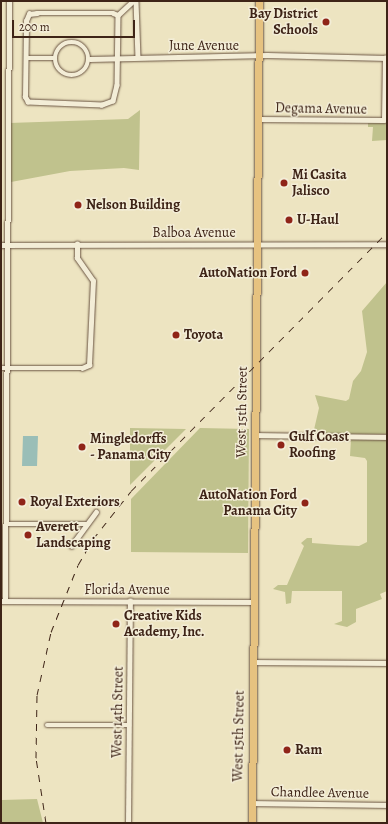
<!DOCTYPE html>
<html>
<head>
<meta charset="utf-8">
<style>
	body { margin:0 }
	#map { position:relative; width:388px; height:824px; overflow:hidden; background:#ede4c1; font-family:Alegreya,serif }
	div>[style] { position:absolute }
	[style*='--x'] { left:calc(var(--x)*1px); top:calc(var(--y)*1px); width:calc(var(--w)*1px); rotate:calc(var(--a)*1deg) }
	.green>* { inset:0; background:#c0c28d }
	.water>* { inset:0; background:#9abeb7 }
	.roads { filter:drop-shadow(0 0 1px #6a5442) drop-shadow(0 0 1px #6a5442) }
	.minor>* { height:4.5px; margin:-2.25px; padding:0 2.25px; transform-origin:2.25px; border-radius:2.25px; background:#f3edd7 }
	.minor>.ring { margin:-2.25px; padding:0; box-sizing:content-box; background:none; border:4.5px solid #f3edd7; border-radius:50% }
	.highway>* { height:7px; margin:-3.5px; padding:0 3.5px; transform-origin:3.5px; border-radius:3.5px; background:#e6c280 }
	.rail>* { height:1px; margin-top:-0.5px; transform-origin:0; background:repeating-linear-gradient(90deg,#3e2417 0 7px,transparent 0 14px) }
	.dots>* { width:11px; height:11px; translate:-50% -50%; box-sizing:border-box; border:2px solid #f3edd7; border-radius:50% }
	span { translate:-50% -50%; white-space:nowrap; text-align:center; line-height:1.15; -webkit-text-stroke:3px #f3edd7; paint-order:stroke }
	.poi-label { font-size:14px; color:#3e2417; font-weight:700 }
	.right { translate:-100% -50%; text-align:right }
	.left { translate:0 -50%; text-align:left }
	.street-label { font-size:14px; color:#3e2417 }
	.frame { position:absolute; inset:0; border:2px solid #3e2417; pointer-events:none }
	.scale { position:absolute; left:12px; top:20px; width:123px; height:18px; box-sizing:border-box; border:2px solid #3e2417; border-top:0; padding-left:5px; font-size:12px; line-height:14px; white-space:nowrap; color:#3e2417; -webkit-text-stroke:3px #f3edd7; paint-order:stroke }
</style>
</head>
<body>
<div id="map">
	<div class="green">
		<div style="clip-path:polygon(140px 110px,139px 170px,124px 168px,70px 171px,11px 182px,9px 123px,128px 119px)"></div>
		<div style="clip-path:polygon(368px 122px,387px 122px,387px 140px,372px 141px,373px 127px,368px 127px)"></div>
		<div style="clip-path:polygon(387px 282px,387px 434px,313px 434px,319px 408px,315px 395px,346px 401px,349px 399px,353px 381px,361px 371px,367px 352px,362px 311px)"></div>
		<div style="clip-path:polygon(130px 428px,186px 429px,130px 485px)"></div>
		<div style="clip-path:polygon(200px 428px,249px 429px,248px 553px,131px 552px,131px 499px)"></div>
		<div style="clip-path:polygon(387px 438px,387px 591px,380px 594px,382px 599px,356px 609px,356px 622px,347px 627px,334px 624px,342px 621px,342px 591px,292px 591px,291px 603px,286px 604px,285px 592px,273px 589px,278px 585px,287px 585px,304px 546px,301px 543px,307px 538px,312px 538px,312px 543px,338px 545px,359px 546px,367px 542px,367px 461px,365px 458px,350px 456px,351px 439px)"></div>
		<div style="clip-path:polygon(37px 799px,43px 823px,2px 823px,2px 800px)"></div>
	</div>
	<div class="water">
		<div style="clip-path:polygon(23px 436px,38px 436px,37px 466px,22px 466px)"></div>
	</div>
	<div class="roads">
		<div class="minor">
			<div style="--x:136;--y:1;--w:56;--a:88"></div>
			<div style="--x:37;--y:13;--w:76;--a:0"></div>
			<div style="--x:113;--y:13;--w:5;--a:22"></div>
			<div style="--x:118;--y:15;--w:70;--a:90.8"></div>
			<div style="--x:117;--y:85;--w:16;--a:104"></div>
			<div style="--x:113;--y:101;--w:12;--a:160"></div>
			<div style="--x:102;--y:105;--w:74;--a:-177.7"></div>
			<div style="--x:28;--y:102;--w:6;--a:-121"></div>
			<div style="--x:25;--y:97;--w:76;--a:-89.2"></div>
			<div style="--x:26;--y:21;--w:8;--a:-67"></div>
			<div style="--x:29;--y:14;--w:8;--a:-7"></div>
			<div style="--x:118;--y:15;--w:21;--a:-43"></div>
			<div class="ring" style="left:55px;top:42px;width:29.5px;height:29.5px"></div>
			<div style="--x:26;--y:58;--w:29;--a:0"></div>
			<div style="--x:90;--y:59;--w:177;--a:-1.3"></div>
			<div style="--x:267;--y:55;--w:120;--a:1.4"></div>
			<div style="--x:258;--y:119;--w:126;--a:0.5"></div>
			<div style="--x:384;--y:120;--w:62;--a:-89.1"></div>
			<div style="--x:1;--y:245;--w:386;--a:-0.1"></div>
			<div style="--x:1;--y:368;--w:81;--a:0"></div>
			<div style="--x:82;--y:368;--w:8;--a:-23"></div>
			<div style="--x:89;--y:365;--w:84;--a:-87.3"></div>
			<div style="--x:93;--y:281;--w:28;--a:-125"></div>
			<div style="--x:77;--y:258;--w:14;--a:-90"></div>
			<div style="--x:255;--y:435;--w:132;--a:0.9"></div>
			<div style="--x:6;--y:524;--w:82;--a:0"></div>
			<div style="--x:71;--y:546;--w:42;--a:-53.7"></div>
			<div style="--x:1;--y:601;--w:253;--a:0.2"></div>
			<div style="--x:5;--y:601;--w:600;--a:-89.62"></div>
			<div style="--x:253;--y:662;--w:134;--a:0.4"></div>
			<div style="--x:47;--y:725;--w:81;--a:0"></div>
			<div style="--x:252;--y:803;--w:135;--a:0.8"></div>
			<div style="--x:128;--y:823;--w:222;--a:-89.5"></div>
		</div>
		<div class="highway">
			<div style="--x:252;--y:823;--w:822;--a:-89.51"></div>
		</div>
	</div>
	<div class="rail">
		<div style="--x:46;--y:823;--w:66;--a:-98.7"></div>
		<div style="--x:36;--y:758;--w:63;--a:-89.1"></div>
		<div style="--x:37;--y:695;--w:65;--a:-77.5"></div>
		<div style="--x:51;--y:632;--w:72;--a:-68.1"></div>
		<div style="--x:78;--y:565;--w:30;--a:-60"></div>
		<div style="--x:93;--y:539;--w:61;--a:-51.6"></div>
		<div style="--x:131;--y:491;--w:364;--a:-45.3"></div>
	</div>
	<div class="dots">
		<div style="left:326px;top:22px;background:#8f2418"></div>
		<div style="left:284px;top:183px;background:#8f2418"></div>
		<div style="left:78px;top:205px;background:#8f2418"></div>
		<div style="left:289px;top:220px;background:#8f2418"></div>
		<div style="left:305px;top:273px;background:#8f2418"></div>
		<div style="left:176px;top:335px;background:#8f2418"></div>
		<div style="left:281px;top:445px;background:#8f2418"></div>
		<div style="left:82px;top:447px;background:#8f2418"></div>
		<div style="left:22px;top:502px;background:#8f2418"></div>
		<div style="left:305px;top:503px;background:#8f2418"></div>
		<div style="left:28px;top:535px;background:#8f2418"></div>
		<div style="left:116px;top:624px;background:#8f2418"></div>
		<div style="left:287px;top:750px;background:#8f2418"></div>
	</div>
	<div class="poi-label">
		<span class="right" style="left:318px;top:22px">Bay District<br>Schools</span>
		<span class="left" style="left:292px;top:183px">Mi Casita<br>Jalisco</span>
		<span class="left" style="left:86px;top:205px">Nelson Building</span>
		<span class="left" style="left:297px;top:220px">U-Haul</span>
		<span class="right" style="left:297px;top:273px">AutoNation Ford</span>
		<span class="left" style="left:184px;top:335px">Toyota</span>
		<span class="left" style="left:289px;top:445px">Gulf Coast<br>Roofing</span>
		<span class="left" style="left:90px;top:447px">Mingledorffs<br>- Panama City</span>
		<span class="right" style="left:297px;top:503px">AutoNation Ford<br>Panama City</span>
		<span class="left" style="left:30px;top:502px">Royal Exteriors</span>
		<span class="left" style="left:36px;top:535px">Averett<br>Landscaping</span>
		<span class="left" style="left:124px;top:624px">Creative Kids<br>Academy, Inc.</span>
		<span class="left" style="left:295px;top:750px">Ram</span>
	</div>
	<div class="street-label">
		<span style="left:204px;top:46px">June Avenue</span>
		<span style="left:321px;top:109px;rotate:1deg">Degama Avenue</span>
		<span style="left:194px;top:233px">Balboa Avenue</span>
		<span style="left:242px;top:412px;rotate:-89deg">West 15th Street</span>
		<span style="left:127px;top:590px">Florida Avenue</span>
		<span style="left:118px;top:712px;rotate:-89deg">West 14th Street</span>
		<span style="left:239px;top:736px;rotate:-89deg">West 15th Street</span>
		<span style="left:320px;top:793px;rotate:1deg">Chandlee Avenue</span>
	</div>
	<div class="frame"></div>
	<div class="scale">200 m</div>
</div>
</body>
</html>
